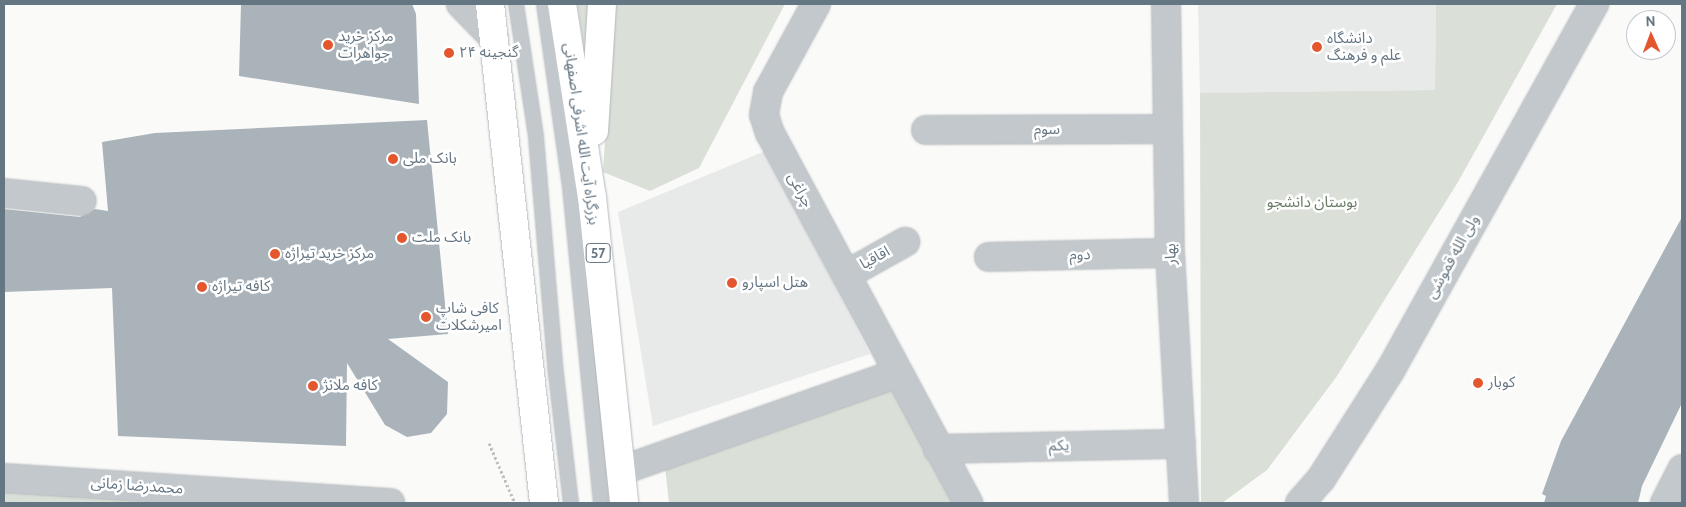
<!DOCTYPE html>
<html>
<head>
<meta charset="utf-8">
<style>
	body { margin:0 }
	#map { position:relative; width:1686px; height:507px; overflow:hidden; background:#fafaf8; font-family:Cabin,"Noto Sans Arabic",sans-serif }
	div>[style] { position:absolute }
	[style*='--x'] { left:calc(var(--x)*1px); top:calc(var(--y)*1px); width:calc(var(--w)*1px); rotate:calc(var(--a)*1deg) }
	.built>* { inset:0; background:#e8e9e9 }
	.green>* { inset:0; background:#dadfd7 }
	.building>* { inset:0; background:#aab3b9 }
	.path>* { height:3px; margin-top:-1.5px; transform-origin:0; background:repeating-linear-gradient(90deg,#bbbfc2 0 2.5px,transparent 0 5px) }
	.roads { filter:drop-shadow(0 0 1px #b4b9bd) drop-shadow(0 0 1px #b4b9bd) }
	.service>* { height:14px; margin:-7px; padding:0 7px; transform-origin:7px; border-radius:7px; background:#c3c8cc }
	.minor>* { height:28px; margin:-14px; padding:0 14px; transform-origin:14px; border-radius:14px; background:#c3c8cc }
	.tertiary>* { height:28px; margin:-14px; padding:0 14px; transform-origin:14px; border-radius:14px; background:#c3c8cc }
	.trunk>* { height:28px; margin:-14px; padding:0 14px; transform-origin:14px; border-radius:14px; background:#fff }
	.dots>* { width:14px; height:14px; translate:-50% -50%; box-sizing:border-box; border:2px solid #fff; border-radius:50% }
	span { translate:-50% -50%; white-space:nowrap; text-align:center; line-height:1.15; -webkit-text-stroke:5px #fff; paint-order:stroke }
	.shield-label span { padding:1px 4px; background:#fff; border:1px solid; border-radius:4px; -webkit-text-stroke-width:0 }
	.shield-label { font-size:14px; color:#657683; font-weight:700 }
	.poi-label { font-size:15px; color:#657683 }
	.left { translate:0 -50%; text-align:left }
	.street-label { font-size:15px; color:#657683 }
	.park-label { font-size:15px; color:#687a64 }
	.frame { position:absolute; inset:0; border:5px solid #657683; pointer-events:none }
	.north { position:absolute; left:1626px; top:10px; width:50px; height:50px; box-sizing:border-box; background:#fff; border:1px solid #c1c8cd; border-radius:50%; rotate:358deg; font-size:14px; font-weight:700; line-height:20px; text-align:center; color:#657683 }
	.north::after { content:''; display:block; margin:auto; width:18px; height:22px; background:#e4572e; clip-path:polygon(50% 0,100% 100%,50% 72%,0 100%) }
</style>
</head>
<body>
<div id="map">
	<div class="built">
		<div style="clip-path:polygon(1198px 4px,1436px 4px,1435px 90px,1200px 93px)"></div>
		<div style="clip-path:polygon(765px 151px,870px 354px,653px 426px,618px 212px)"></div>
	</div>
	<div class="green">
		<div style="clip-path:polygon(577px 4px,591px 4px,587px 68px)"></div>
		<div style="clip-path:polygon(614px 4px,785px 4px,699px 168px,650px 191px,603px 172px)"></div>
		<div style="clip-path:polygon(1436px 4px,1557px 4px,1458px 182px,1337px 376px,1267px 470px,1222px 503px,1201px 503px,1200px 93px,1435px 90px)"></div>
		<div style="clip-path:polygon(896px 387px,953px 503px,669px 503px,665px 467px)"></div>
		<div style="clip-path:polygon(4px 488px,157px 503px,4px 503px)"></div>
	</div>
	<div class="building">
		<div style="clip-path:polygon(241px 4px,412px 4px,416px 14px,419px 104px,239px 76px)"></div>
		<div style="clip-path:polygon(427px 120px,448px 334px,388px 339px,448px 382px,447px 414px,431px 433px,407px 437px,385px 425px,347px 363px,346px 446px,118px 436px,112px 288px,4px 292px,4px 209px,80px 217px,95px 209px,108px 211px,102px 142px,155px 133px)"></div>
		<div style="clip-path:polygon(1682px 217px,1682px 403px,1642px 486px,1638px 503px,1544px 503px,1546px 496px,1542px 494px,1561px 441px)"></div>
	</div>
	<div class="path">
		<div style="--x:489;--y:443;--w:63;--a:66.7"></div>
	</div>
	<div class="roads">
		<div class="service">
			<div style="--x:516;--y:4;--w:134;--a:81.4"></div>
			<div style="--x:536;--y:137;--w:238;--a:85.2"></div>
			<div style="--x:556;--y:374;--w:130;--a:83.4"></div>
			<div style="--x:544;--y:4;--w:185;--a:81.9"></div>
			<div style="--x:570;--y:187;--w:318;--a:84.4"></div>
		</div>
		<div class="minor">
			<div style="--x:461;--y:4;--w:47;--a:45.9"></div>
			<div style="--x:816;--y:4;--w:100;--a:118.6"></div>
			<div style="--x:768;--y:92;--w:23;--a:100"></div>
			<div style="--x:764;--y:115;--w:19;--a:72"></div>
			<div style="--x:770;--y:133;--w:420;--a:61.8"></div>
			<div style="--x:1166;--y:4;--w:249;--a:89.1"></div>
			<div style="--x:1170;--y:253;--w:250;--a:86.8"></div>
			<div style="--x:926;--y:130;--w:242;--a:-0.2"></div>
			<div style="--x:4;--y:193;--w:78;--a:5.9"></div>
			<div style="--x:989;--y:257;--w:181;--a:-1.3"></div>
			<div style="--x:846;--y:275;--w:68;--a:-29.2"></div>
			<div style="--x:938;--y:449;--w:243;--a:-1.2"></div>
			<div style="--x:620;--y:471;--w:293;--a:-19.4"></div>
			<div style="--x:4;--y:478;--w:387;--a:3.7"></div>
			<div style="--x:1665;--y:503;--w:38;--a:-63"></div>
		</div>
		<div class="tertiary">
			<div style="--x:1300;--y:503;--w:32;--a:-49"></div>
			<div style="--x:1321;--y:479;--w:130;--a:-57.5"></div>
			<div style="--x:1391;--y:369;--w:418;--a:-60.9"></div>
		</div>
		<div class="trunk">
			<div style="--x:490;--y:4;--w:502;--a:83.82"></div>
			<div style="--x:562;--y:4;--w:195;--a:81.2"></div>
			<div style="--x:592;--y:197;--w:308;--a:84"></div>
			<div style="--x:594;--y:131;--w:127;--a:-86.4"></div>
		</div>
	</div>
	<div class="dots">
		<div style="left:328px;top:45px;background:#e4572e"></div>
		<div style="left:1317px;top:47px;background:#e4572e"></div>
		<div style="left:449px;top:53px;background:#e4572e"></div>
		<div style="left:393px;top:159px;background:#e4572e"></div>
		<div style="left:402px;top:238px;background:#e4572e"></div>
		<div style="left:275px;top:254px;background:#e4572e"></div>
		<div style="left:732px;top:283px;background:#e4572e"></div>
		<div style="left:202px;top:287px;background:#e4572e"></div>
		<div style="left:426px;top:317px;background:#e4572e"></div>
		<div style="left:1478px;top:383px;background:#e4572e"></div>
		<div style="left:313px;top:386px;background:#e4572e"></div>
	</div>
	<div class="shield-label">
		<span style="left:598px;top:253px">57</span>
	</div>
	<div class="poi-label">
		<span class="left" style="left:338px;top:45px">مرکز خرید<br>جواهرات</span>
		<span class="left" style="left:1327px;top:47px">دانشگاه<br>علم و فرهنگ</span>
		<span class="left" style="left:459px;top:53px">گنجینه ۲۴</span>
		<span class="left" style="left:403px;top:159px">بانک ملی</span>
		<span class="left" style="left:412px;top:238px">بانک ملت</span>
		<span class="left" style="left:285px;top:254px">مرکز خرید تیراژه</span>
		<span class="left" style="left:742px;top:283px">هتل اسپارو</span>
		<span class="left" style="left:212px;top:287px">کافه تیراژه</span>
		<span class="left" style="left:436px;top:317px">کافی شاپ<br>امیرشکلات</span>
		<span class="left" style="left:1488px;top:383px">کوبار</span>
		<span class="left" style="left:323px;top:386px">کافه ملانژ</span>
	</div>
	<div class="street-label">
		<span style="left:1047px;top:130px">سوم</span>
		<span style="left:581px;top:134px;rotate:82deg">بزرگراه آیت الله اشرفی اصفهانی</span>
		<span style="left:800px;top:190px;rotate:62deg">چراغی</span>
		<span style="left:1171px;top:254px;rotate:-92deg">بهار</span>
		<span style="left:1080px;top:255px;rotate:-1deg">دوم</span>
		<span style="left:1453px;top:257px;rotate:-61deg">ولی الله قموشی</span>
		<span style="left:875px;top:258px;rotate:-29deg">اقاقیا</span>
		<span style="left:1059px;top:446px;rotate:-1deg">یکم</span>
		<span style="left:137px;top:486px;rotate:4deg">محمدرضا زمانی</span>
	</div>
	<div class="park-label">
		<span style="left:1312px;top:203px">بوستان دانشجو</span>
	</div>
	<div class="frame"></div>
	<div class="north">N</div>
</div>
</body>
</html>
